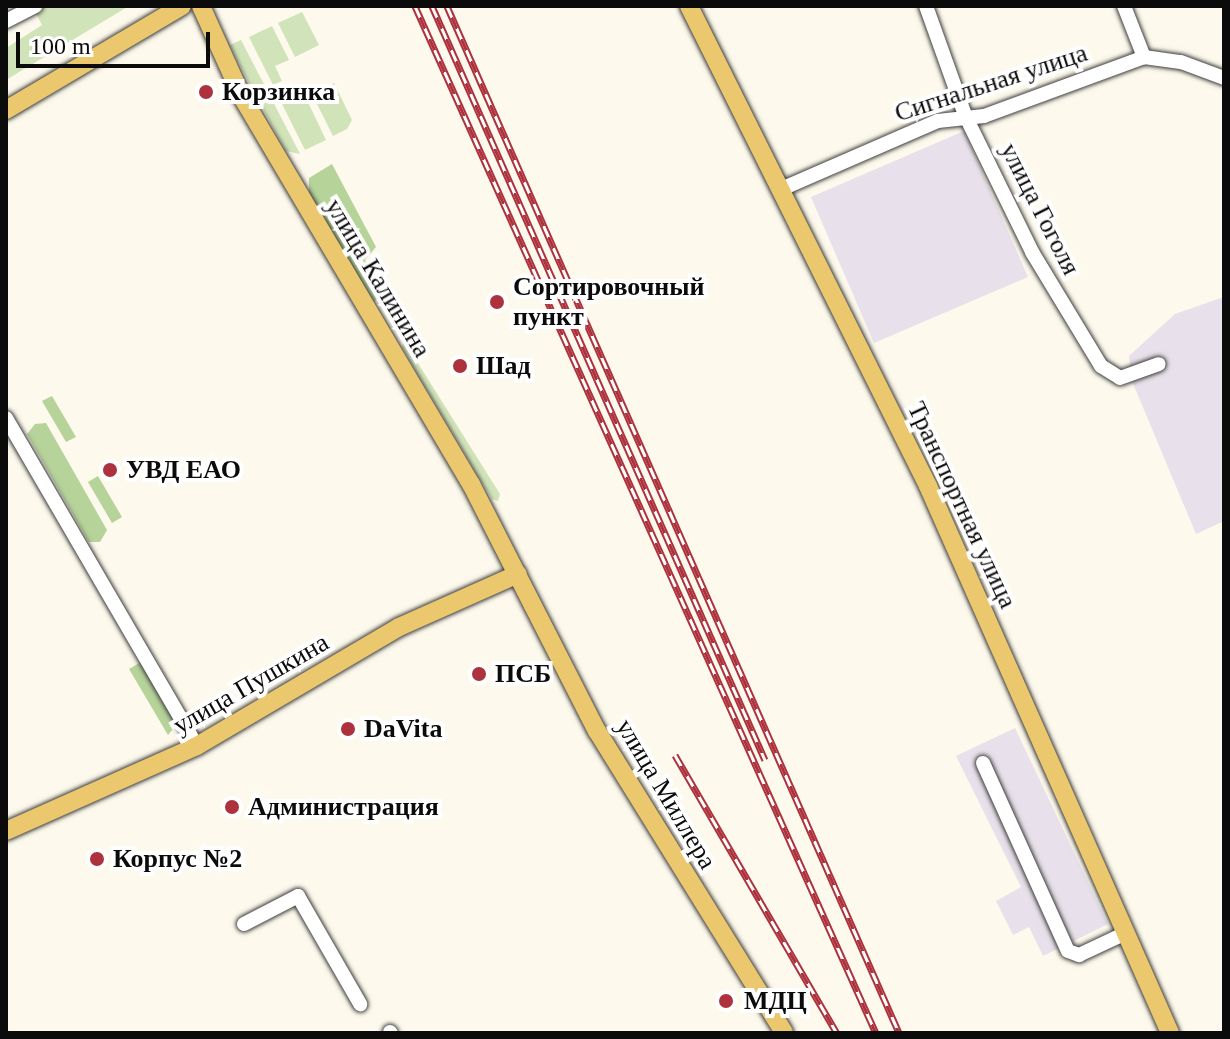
<!DOCTYPE html>
<html>
<head>
<meta charset="utf-8">
<style>
	body { margin:0 }
	#map { position:relative; width:1230px; height:1039px; overflow:hidden; background:#fdf9ec; font-family:Georgia,serif }
	div>[style] { position:absolute }
	[style*='--x'] { left:calc(var(--x)*1px); top:calc(var(--y)*1px); width:calc(var(--w)*1px); rotate:calc(var(--a)*1deg) }
	.industrial>* { inset:0; background:#e8e0ea }
	.green>* { inset:0; background:#d1e4b9 }
	.forest>* { inset:0; background:#b6d39a }
	.roads { filter:drop-shadow(0 0 2px #3e3e3e) drop-shadow(0 0 2px #3e3e3e) }
	.minor>* { height:14px; margin:-7px; padding:0 7px; transform-origin:7px; border-radius:7px; background:#fff }
	.major>* { height:18px; margin:-9px; padding:0 9px; transform-origin:9px; border-radius:9px; background:#ebc76e }
	.rail>* { height:7px; margin-top:-3.5px; transform-origin:0; background:repeating-linear-gradient(90deg,#fff 0 12px,#ad323d 0 24px); box-sizing:border-box; border-block:2px solid #ad323d }
	.dots>* { width:22px; height:22px; translate:-50% -50%; box-sizing:border-box; border:4px solid #fff; border-radius:50% }
	span { translate:-50% -50%; white-space:nowrap; text-align:center; line-height:1.15; -webkit-text-stroke:8px #fff; paint-order:stroke }
	.street-label { font-size:26px; color:#0b0b0b }
	.poi-label { font-size:26px; color:#0b0b0b; font-weight:700 }
	.left { translate:0 -50%; text-align:left }
	.frame { position:absolute; inset:0; border:8px solid #0b0b0b; pointer-events:none }
	.scale { position:absolute; left:16px; top:32px; width:194px; height:36px; box-sizing:border-box; border:4px solid #0b0b0b; border-top:0; padding-left:10px; font-size:24px; line-height:28px; white-space:nowrap; color:#0b0b0b; -webkit-text-stroke:6px #fff; paint-order:stroke }
</style>
</head>
<body>
<div id="map">
	<div class="industrial">
		<div style="clip-path:polygon(964px 131px,1028px 277px,874px 343px,811px 197px)"></div>
		<div style="clip-path:polygon(1224px 297px,1224px 521px,1196px 534px,1132px 381px,1129px 356px,1175px 314px)"></div>
		<div style="clip-path:polygon(1015px 728px,1108px 924px,1043px 956px,1029px 927px,1013px 935px,996px 901px,1021px 887px,956px 756px)"></div>
	</div>
	<div class="green">
		<div style="clip-path:polygon(32px 6px,129px 6px,6px 80px,6px 48px,42px 25px)"></div>
		<div style="clip-path:polygon(302px 12px,319px 45px,295px 57px,278px 23px)"></div>
		<div style="clip-path:polygon(272px 26px,289px 60px,275px 66px,282px 81px,273px 85px,249px 37px)"></div>
		<div style="clip-path:polygon(241px 40px,300px 154px,286px 151px,249px 83px,230px 45px)"></div>
		<div style="clip-path:polygon(334px 83px,352px 120px,347px 129px,333px 136px,312px 94px)"></div>
		<div style="clip-path:polygon(285px 88px,293px 102px,305px 96px,326px 140px,305px 150px,276px 92px)"></div>
		<div style="clip-path:polygon(404px 341px,500px 494px,498px 501px,492px 499px,402px 347px)"></div>
	</div>
	<div class="forest">
		<div style="clip-path:polygon(332px 164px,376px 247px,365px 260px,382px 294px,374px 302px,309px 195px,309px 178px)"></div>
		<div style="clip-path:polygon(52px 396px,76px 437px,66px 442px,42px 401px)"></div>
		<div style="clip-path:polygon(46px 423px,107px 530px,100px 542px,89px 542px,27px 434px,35px 424px)"></div>
		<div style="clip-path:polygon(98px 476px,122px 517px,112px 523px,88px 482px)"></div>
		<div style="clip-path:polygon(141px 662px,177px 724px,168px 735px,129px 669px)"></div>
	</div>
	<div class="roads">
		<div class="minor">
			<div style="--x:926;--y:6;--w:116;--a:70.3"></div>
			<div style="--x:965;--y:115;--w:153;--a:63.9"></div>
			<div style="--x:1032;--y:252;--w:133;--a:58.8"></div>
			<div style="--x:1101;--y:366;--w:22;--a:32"></div>
			<div style="--x:1120;--y:378;--w:41;--a:-19.7"></div>
			<div style="--x:1124;--y:6;--w:55;--a:68.6"></div>
			<div style="--x:6;--y:21;--w:33;--a:-27"></div>
			<div style="--x:779;--y:190;--w:173;--a:-23.5"></div>
			<div style="--x:938;--y:121;--w:46;--a:-6.2"></div>
			<div style="--x:984;--y:116;--w:171;--a:-20.2"></div>
			<div style="--x:1144;--y:57;--w:37;--a:8"></div>
			<div style="--x:1181;--y:62;--w:46;--a:20.4"></div>
			<div style="--x:6;--y:418;--w:380;--a:59.8"></div>
			<div style="--x:983;--y:763;--w:206;--a:65.7"></div>
			<div style="--x:1068;--y:951;--w:12;--a:20"></div>
			<div style="--x:1079;--y:955;--w:52;--a:-25.1"></div>
			<div style="--x:244;--y:924;--w:61;--a:-27.4"></div>
			<div style="--x:298;--y:896;--w:125;--a:60.1"></div>
			<div style="--x:390;--y:1032;--w:1;--a:45"></div>
		</div>
		<div class="major">
			<div style="--x:201;--y:6;--w:100;--a:65.7"></div>
			<div style="--x:242;--y:97;--w:450;--a:59.4"></div>
			<div style="--x:471;--y:484;--w:277;--a:63"></div>
			<div style="--x:597;--y:731;--w:355;--a:58.2"></div>
			<div style="--x:689;--y:6;--w:536;--a:63.53"></div>
			<div style="--x:928;--y:486;--w:598;--a:66.13"></div>
			<div style="--x:6;--y:110;--w:204;--a:-30.6"></div>
			<div style="--x:6;--y:831;--w:209;--a:-24"></div>
			<div style="--x:197;--y:746;--w:234;--a:-30.5"></div>
			<div style="--x:399;--y:627;--w:130;--a:-24"></div>
		</div>
	</div>
	<div class="rail">
		<div style="--x:415;--y:6;--w:1126;--a:65.83"></div>
		<div style="--x:432;--y:6;--w:824;--a:66.17"></div>
		<div style="--x:447;--y:6;--w:1122;--a:66.24"></div>
		<div style="--x:675;--y:755;--w:322;--a:59.8"></div>
	</div>
	<div class="dots">
		<div style="left:206px;top:92px;background:#ad323d"></div>
		<div style="left:497px;top:302px;background:#ad323d"></div>
		<div style="left:460px;top:366px;background:#ad323d"></div>
		<div style="left:110px;top:470px;background:#ad323d"></div>
		<div style="left:479px;top:674px;background:#ad323d"></div>
		<div style="left:348px;top:729px;background:#ad323d"></div>
		<div style="left:232px;top:807px;background:#ad323d"></div>
		<div style="left:97px;top:859px;background:#ad323d"></div>
		<div style="left:726px;top:1001px;background:#ad323d"></div>
	</div>
	<div class="street-label">
		<span style="left:991px;top:83px;rotate:-18deg">Сигнальная улица</span>
		<span style="left:1040px;top:209px;rotate:63deg">улица Гоголя</span>
		<span style="left:378px;top:278px;rotate:59deg">улица Калинина</span>
		<span style="left:962px;top:505px;rotate:65deg">Транспортная улица</span>
		<span style="left:251px;top:684px;rotate:-30deg">улица Пушкина</span>
		<span style="left:666px;top:794px;rotate:59deg">улица Миллера</span>
	</div>
	<div class="poi-label">
		<span class="left" style="left:222px;top:92px">Корзинка</span>
		<span class="left" style="left:513px;top:302px">Сортировочный<br>пункт</span>
		<span class="left" style="left:476px;top:366px">Шад</span>
		<span class="left" style="left:126px;top:470px">УВД ЕАО</span>
		<span class="left" style="left:495px;top:674px">ПСБ</span>
		<span class="left" style="left:364px;top:729px">DaVita</span>
		<span class="left" style="left:248px;top:807px">Администрация</span>
		<span class="left" style="left:113px;top:859px">Корпус №2</span>
		<span class="left" style="left:744px;top:1001px">МДЦ</span>
	</div>
	<div class="frame"></div>
	<div class="scale">100 m</div>
</div>
</body>
</html>
